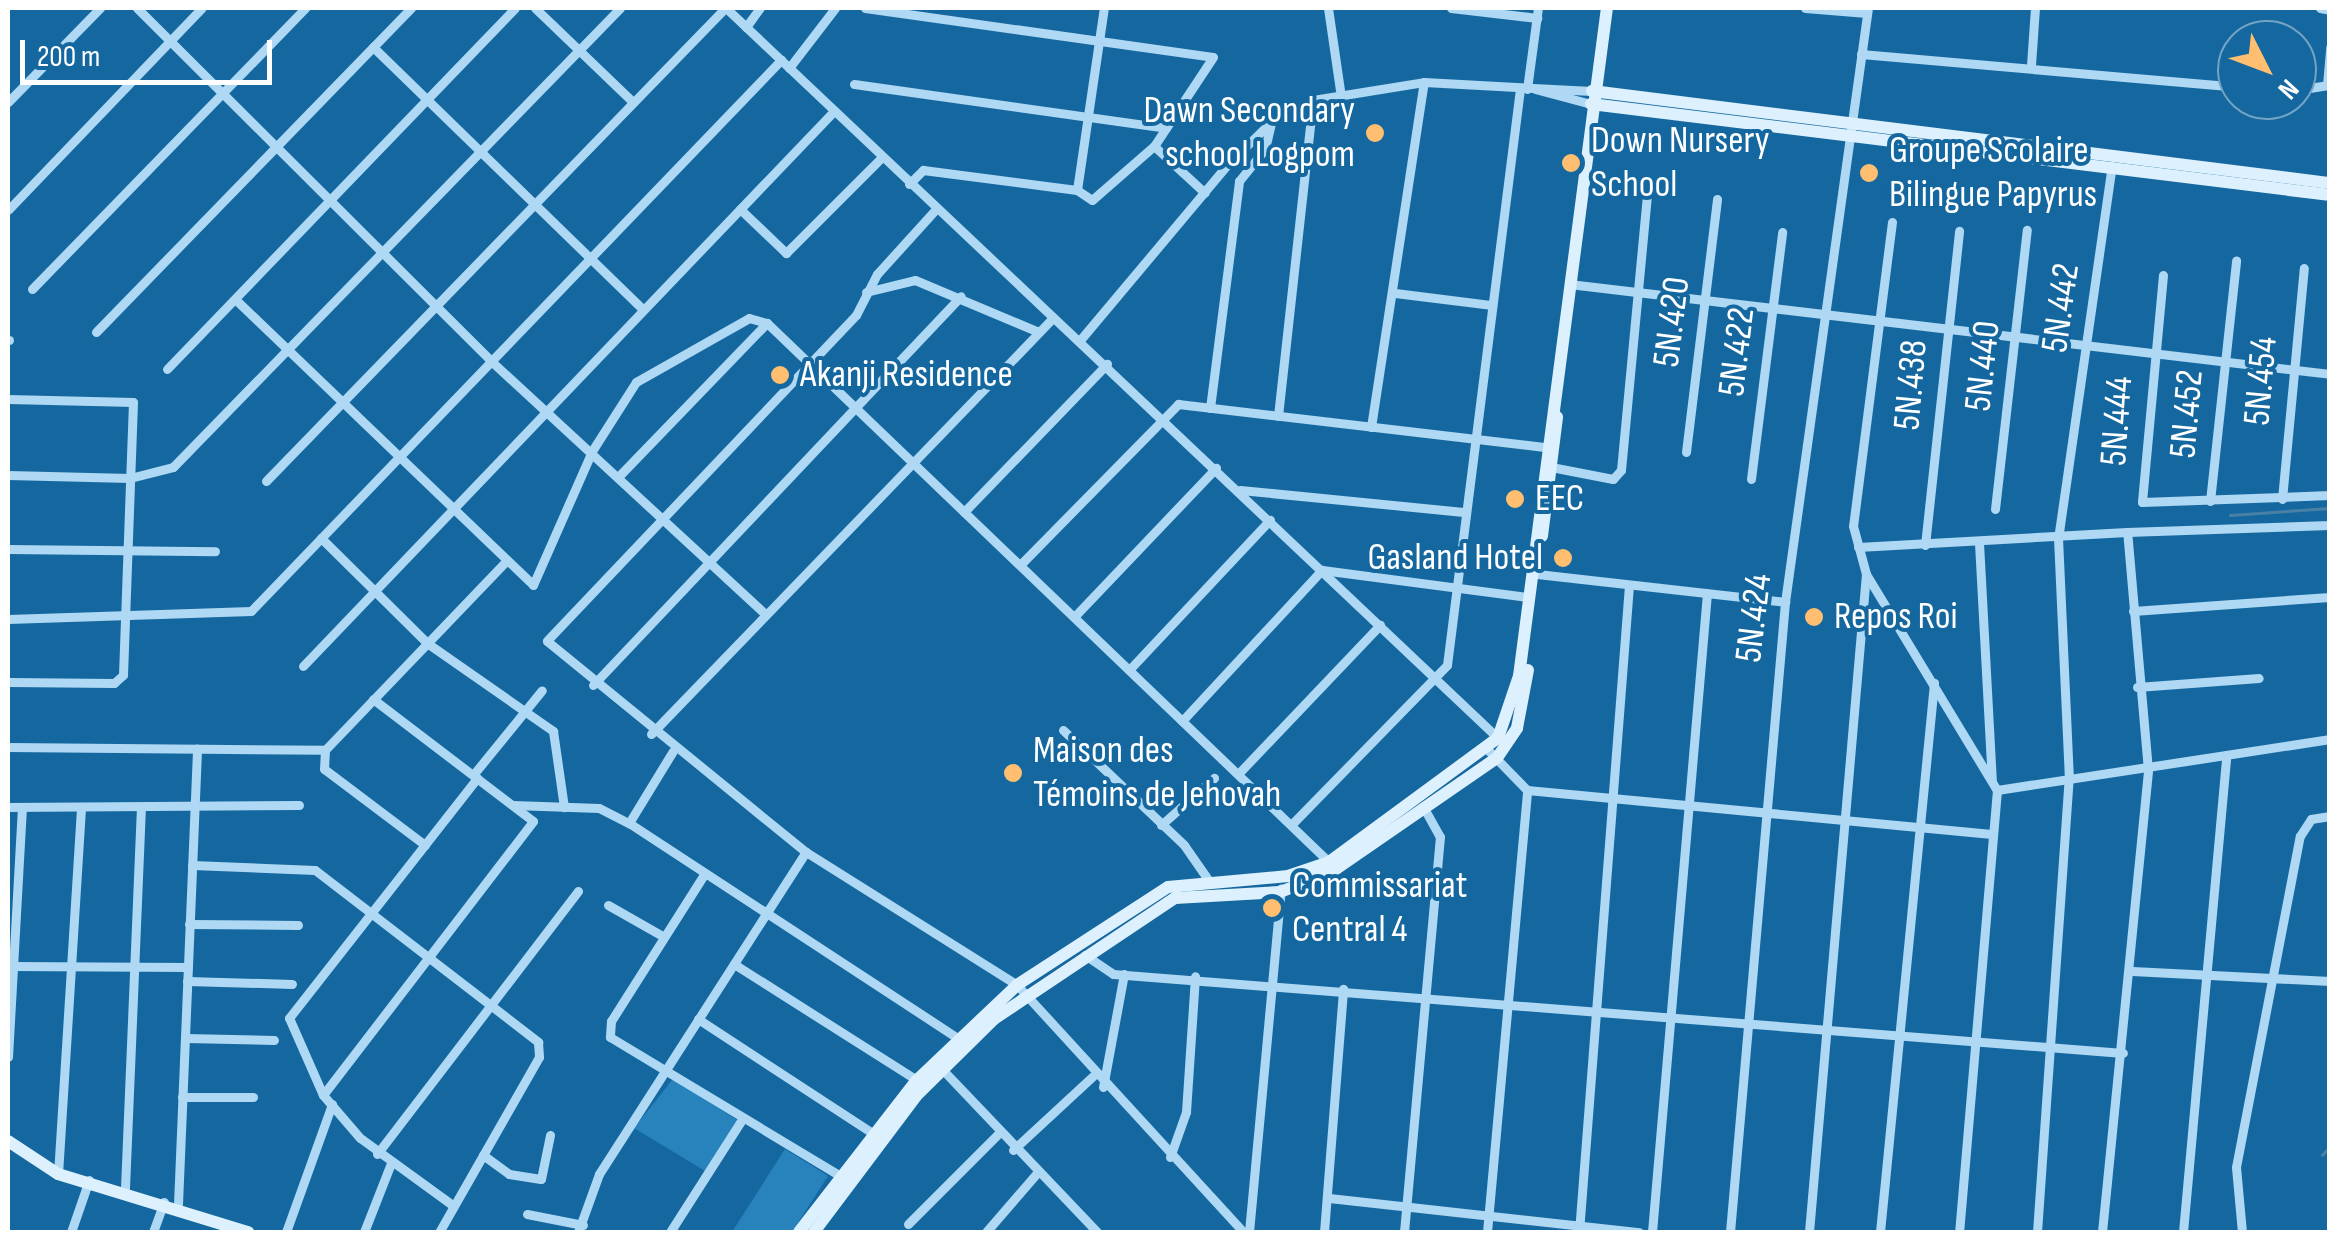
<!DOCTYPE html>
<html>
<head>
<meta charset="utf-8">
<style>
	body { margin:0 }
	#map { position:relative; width:2337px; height:1240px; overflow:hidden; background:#15689f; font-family:"Sofia Sans Condensed",sans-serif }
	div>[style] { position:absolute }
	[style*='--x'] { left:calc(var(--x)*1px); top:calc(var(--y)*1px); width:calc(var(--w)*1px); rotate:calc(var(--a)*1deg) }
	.green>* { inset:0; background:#2883bc }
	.stream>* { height:2.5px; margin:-1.25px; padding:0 1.25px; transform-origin:1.25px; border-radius:1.25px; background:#4880a6 }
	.street>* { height:9px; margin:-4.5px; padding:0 4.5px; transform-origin:4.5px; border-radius:4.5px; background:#aed8f3 }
	.secondary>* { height:12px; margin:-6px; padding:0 6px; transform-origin:6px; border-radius:6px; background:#ddf0fd }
	.dots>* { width:28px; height:28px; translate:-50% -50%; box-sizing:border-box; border:5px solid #15689f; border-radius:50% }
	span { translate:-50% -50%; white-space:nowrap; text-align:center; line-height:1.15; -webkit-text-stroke:8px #15689f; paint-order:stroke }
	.poi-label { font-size:38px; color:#fff }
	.right { translate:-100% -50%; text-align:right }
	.left { translate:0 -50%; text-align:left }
	.street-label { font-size:38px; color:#fff }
	.frame { position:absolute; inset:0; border:10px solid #fff; pointer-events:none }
	.north { position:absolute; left:2217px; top:20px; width:100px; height:100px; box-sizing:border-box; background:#15689f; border:2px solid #73a4c5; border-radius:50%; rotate:132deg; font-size:28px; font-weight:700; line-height:40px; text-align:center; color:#fff }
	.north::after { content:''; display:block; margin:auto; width:35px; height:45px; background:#ffbe70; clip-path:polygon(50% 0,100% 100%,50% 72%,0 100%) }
	.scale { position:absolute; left:20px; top:40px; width:252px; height:45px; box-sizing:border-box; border:5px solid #fff; border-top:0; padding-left:12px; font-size:30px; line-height:35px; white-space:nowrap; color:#fff; -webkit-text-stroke:8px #15689f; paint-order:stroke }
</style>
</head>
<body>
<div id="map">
	<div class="green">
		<div style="clip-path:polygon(673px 1079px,742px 1123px,710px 1174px,634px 1128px)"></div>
		<div style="clip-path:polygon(785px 1149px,828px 1176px,792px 1232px,732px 1232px)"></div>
	</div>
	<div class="stream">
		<div style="--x:2230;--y:515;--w:100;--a:-4"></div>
		<div style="--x:2322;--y:1155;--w:11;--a:-45"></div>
	</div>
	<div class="street">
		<div style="--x:137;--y:8;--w:500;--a:44.9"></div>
		<div style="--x:491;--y:361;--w:374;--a:42.7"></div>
		<div style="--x:535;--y:8;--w:136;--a:43.8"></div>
		<div style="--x:726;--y:8;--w:1062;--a:43.4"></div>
		<div style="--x:865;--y:8;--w:351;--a:8"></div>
		<div style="--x:1213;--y:57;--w:107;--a:123.5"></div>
		<div style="--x:1154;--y:146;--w:69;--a:42.7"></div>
		<div style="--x:1328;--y:8;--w:83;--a:81.7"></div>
		<div style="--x:1451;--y:8;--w:87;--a:6.6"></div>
		<div style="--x:1805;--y:8;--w:62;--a:4.6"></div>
		<div style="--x:2320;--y:8;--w:10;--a:11"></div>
		<div style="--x:746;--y:27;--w:24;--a:-54"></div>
		<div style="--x:373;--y:47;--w:377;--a:44.2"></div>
		<div style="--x:1861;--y:54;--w:377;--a:5"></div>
		<div style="--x:2031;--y:65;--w:57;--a:-86"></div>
		<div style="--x:789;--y:68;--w:76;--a:-52.5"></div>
		<div style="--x:854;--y:84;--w:315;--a:8"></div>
		<div style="--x:1527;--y:89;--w:82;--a:-82.3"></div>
		<div style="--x:1535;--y:89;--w:58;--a:15"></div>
		<div style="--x:2297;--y:90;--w:30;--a:-9"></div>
		<div style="--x:2327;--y:85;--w:38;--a:-85"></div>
		<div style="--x:8;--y:102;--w:132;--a:-45.6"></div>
		<div style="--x:909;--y:184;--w:20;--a:-45"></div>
		<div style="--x:923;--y:170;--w:155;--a:7.4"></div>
		<div style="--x:1077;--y:190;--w:18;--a:34"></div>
		<div style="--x:1092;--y:200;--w:82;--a:-41.1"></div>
		<div style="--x:1077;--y:190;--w:184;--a:-81.6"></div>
		<div style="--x:740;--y:209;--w:64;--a:43.7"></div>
		<div style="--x:786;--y:253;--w:136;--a:-45"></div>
		<div style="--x:936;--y:209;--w:88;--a:132.2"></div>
		<div style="--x:877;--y:274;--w:46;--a:117.1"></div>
		<div style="--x:856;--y:315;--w:449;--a:133.5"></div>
		<div style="--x:547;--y:641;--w:334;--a:39.2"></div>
		<div style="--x:806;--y:852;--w:249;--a:32.2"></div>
		<div style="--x:1017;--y:985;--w:335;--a:47.5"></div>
		<div style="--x:8;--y:210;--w:280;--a:-46.2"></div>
		<div style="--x:1892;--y:222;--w:306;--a:97.3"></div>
		<div style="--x:1853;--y:526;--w:50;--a:74.8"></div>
		<div style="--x:1866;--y:574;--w:253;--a:58.8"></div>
		<div style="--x:1997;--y:790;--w:444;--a:94.9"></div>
		<div style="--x:2163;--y:275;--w:228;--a:95.3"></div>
		<div style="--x:2142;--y:502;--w:188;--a:-2.1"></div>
		<div style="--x:1569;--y:284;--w:766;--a:6.74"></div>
		<div style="--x:32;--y:289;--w:392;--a:-45.8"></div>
		<div style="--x:866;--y:292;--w:50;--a:-13.8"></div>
		<div style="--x:915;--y:280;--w:134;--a:22.8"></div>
		<div style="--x:1395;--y:293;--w:98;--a:7.1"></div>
		<div style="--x:235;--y:299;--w:413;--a:43.8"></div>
		<div style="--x:533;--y:585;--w:146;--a:-66.2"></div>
		<div style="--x:592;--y:451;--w:82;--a:-57.5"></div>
		<div style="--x:636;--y:382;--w:130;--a:-29.5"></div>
		<div style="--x:749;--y:318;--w:19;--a:16"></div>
		<div style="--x:767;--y:323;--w:779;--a:43.8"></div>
		<div style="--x:96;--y:332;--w:452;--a:-45.8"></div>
		<div style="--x:1081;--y:339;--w:226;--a:-50"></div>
		<div style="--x:1226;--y:166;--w:63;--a:-44.4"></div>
		<div style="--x:1271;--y:122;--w:47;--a:-27.6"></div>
		<div style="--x:8;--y:340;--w:1;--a:0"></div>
		<div style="--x:167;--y:369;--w:501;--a:-46.05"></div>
		<div style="--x:8;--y:399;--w:125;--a:1.4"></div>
		<div style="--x:133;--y:402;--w:273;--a:92.1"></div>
		<div style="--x:123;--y:675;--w:12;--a:138"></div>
		<div style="--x:114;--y:683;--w:106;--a:-179.5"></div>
		<div style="--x:1210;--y:408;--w:229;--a:-82.7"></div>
		<div style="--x:1239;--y:181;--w:41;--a:-50.9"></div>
		<div style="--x:1265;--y:149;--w:28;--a:-77"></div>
		<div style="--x:1278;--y:416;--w:318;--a:-83.7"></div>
		<div style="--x:1313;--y:100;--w:112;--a:-9.2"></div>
		<div style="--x:1424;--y:82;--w:168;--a:3.1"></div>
		<div style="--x:1371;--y:427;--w:349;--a:-81.3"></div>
		<div style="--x:1686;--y:452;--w:255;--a:-83"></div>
		<div style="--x:1551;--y:467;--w:63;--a:11"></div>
		<div style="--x:1613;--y:479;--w:12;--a:-48"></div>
		<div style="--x:1621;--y:470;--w:284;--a:-84.6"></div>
		<div style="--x:8;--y:475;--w:122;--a:1.4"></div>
		<div style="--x:130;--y:478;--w:44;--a:-14.3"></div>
		<div style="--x:173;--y:467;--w:641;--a:-45.76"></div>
		<div style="--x:619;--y:476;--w:213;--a:-46"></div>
		<div style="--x:1751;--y:479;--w:249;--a:-82.8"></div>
		<div style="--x:266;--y:481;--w:659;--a:-45.86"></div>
		<div style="--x:1240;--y:490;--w:227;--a:5.6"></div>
		<div style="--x:2282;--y:499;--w:232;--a:-84.6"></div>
		<div style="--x:2210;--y:501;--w:242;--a:-83.8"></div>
		<div style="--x:1995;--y:509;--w:281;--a:-83.5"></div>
		<div style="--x:964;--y:512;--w:206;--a:-46"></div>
		<div style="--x:321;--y:538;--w:149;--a:44.7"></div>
		<div style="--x:427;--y:643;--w:154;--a:34.9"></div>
		<div style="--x:553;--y:731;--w:77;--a:81.8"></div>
		<div style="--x:1979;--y:543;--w:237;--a:86.9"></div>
		<div style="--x:1925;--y:545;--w:316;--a:-83.8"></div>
		<div style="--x:1858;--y:547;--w:269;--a:-3.2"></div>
		<div style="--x:8;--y:549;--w:207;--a:0.6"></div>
		<div style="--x:1020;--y:565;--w:226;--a:-45.5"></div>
		<div style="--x:1178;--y:404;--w:377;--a:6.7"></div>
		<div style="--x:1537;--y:574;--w:250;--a:6.4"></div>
		<div style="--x:2133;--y:611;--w:197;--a:-4.1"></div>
		<div style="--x:1074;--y:617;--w:206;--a:-46.4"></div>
		<div style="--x:8;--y:619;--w:243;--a:-1.9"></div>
		<div style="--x:251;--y:611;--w:765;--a:-46.11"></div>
		<div style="--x:303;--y:666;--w:768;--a:-46.27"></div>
		<div style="--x:1129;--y:670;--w:206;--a:-46.8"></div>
		<div style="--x:593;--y:685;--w:535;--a:-46.59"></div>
		<div style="--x:2137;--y:687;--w:122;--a:-4.2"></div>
		<div style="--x:1182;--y:721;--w:206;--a:-47.2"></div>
		<div style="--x:1322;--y:570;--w:206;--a:7.5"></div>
		<div style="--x:1063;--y:730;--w:167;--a:43.5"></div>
		<div style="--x:1184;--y:845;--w:40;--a:55.1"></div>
		<div style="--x:651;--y:734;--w:576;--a:-45.99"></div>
		<div style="--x:8;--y:747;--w:317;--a:0.5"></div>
		<div style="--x:1487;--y:749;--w:57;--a:45.7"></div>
		<div style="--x:1527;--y:790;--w:464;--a:5.4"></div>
		<div style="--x:1238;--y:774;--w:206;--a:-46.4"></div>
		<div style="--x:473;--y:775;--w:109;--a:-50.9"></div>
		<div style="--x:1997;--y:790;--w:337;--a:-8.7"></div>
		<div style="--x:513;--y:805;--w:86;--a:2"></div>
		<div style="--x:599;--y:808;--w:34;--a:27"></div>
		<div style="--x:629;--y:823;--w:392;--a:33.2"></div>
		<div style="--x:8;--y:807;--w:291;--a:-0.4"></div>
		<div style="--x:629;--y:823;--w:84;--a:-58.6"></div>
		<div style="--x:1161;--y:825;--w:71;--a:-41.6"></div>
		<div style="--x:1291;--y:825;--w:223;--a:-45.7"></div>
		<div style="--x:1447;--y:665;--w:581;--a:-82.78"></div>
		<div style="--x:425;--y:845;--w:126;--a:-143"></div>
		<div style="--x:324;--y:769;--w:19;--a:-87"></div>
		<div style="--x:325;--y:750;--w:262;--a:-46.2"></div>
		<div style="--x:192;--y:865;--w:123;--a:2.3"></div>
		<div style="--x:315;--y:870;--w:282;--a:37.6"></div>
		<div style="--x:538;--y:1042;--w:15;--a:86"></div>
		<div style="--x:539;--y:1057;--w:202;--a:119.7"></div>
		<div style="--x:705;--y:873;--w:175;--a:122.4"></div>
		<div style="--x:611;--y:1021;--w:16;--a:94"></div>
		<div style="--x:610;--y:1037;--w:267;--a:31.1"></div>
		<div style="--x:608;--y:905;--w:64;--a:29.7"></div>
		<div style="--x:189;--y:924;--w:109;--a:0.5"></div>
		<div style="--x:1085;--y:955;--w:34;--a:34"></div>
		<div style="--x:1113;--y:974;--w:1013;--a:4.47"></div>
		<div style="--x:734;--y:964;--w:217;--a:32.4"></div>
		<div style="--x:10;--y:966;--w:178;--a:0.3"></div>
		<div style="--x:2132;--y:971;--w:198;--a:2.9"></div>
		<div style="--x:187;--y:981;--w:105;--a:1.6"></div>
		<div style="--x:698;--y:1019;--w:207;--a:33.2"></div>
		<div style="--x:185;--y:1038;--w:89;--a:1.3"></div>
		<div style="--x:8;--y:1057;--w:250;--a:-86.8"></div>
		<div style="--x:940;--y:1067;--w:228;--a:46.4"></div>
		<div style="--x:1103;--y:1087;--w:115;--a:-79.5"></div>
		<div style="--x:323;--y:1095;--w:345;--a:-52.5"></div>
		<div style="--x:533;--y:821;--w:201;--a:-142.7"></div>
		<div style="--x:182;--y:1097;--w:71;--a:0"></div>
		<div style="--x:1013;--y:1150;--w:109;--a:-42.8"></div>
		<div style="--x:377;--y:1154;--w:331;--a:-52.6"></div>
		<div style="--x:483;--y:1155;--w:32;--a:36"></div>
		<div style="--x:509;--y:1174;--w:32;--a:9"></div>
		<div style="--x:541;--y:1179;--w:45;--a:-78.4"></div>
		<div style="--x:1170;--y:1157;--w:48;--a:-70.4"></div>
		<div style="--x:1186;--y:1112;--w:136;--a:-86.2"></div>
		<div style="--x:58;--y:1174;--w:365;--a:-86.4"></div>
		<div style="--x:125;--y:1188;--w:381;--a:-87.6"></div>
		<div style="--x:1329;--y:1198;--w:312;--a:6.3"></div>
		<div style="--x:178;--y:1204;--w:456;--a:-87.6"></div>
		<div style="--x:451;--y:1204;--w:112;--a:-144"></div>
		<div style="--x:360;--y:1138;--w:57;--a:-130.7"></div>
		<div style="--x:323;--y:1095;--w:84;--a:-113.8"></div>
		<div style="--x:289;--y:1018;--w:305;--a:-51.9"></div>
		<div style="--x:527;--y:1214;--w:57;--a:11.1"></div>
		<div style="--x:908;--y:1224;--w:129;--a:-45"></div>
		<div style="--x:71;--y:1232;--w:55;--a:-70.9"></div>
		<div style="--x:153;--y:1232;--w:32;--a:-70"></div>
		<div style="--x:286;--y:1232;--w:136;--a:-70.2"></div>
		<div style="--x:364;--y:1232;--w:74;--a:-68.6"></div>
		<div style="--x:578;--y:1232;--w:62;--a:-70.1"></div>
		<div style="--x:599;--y:1174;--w:383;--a:-57.3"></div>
		<div style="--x:670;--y:1232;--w:135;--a:-57.4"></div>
		<div style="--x:986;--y:1232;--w:77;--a:-49.2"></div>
		<div style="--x:1249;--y:1232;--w:345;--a:-84.7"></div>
		<div style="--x:1324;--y:1232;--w:244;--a:-85.5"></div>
		<div style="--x:1404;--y:1232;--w:397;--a:-84.8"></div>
		<div style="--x:1440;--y:837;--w:35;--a:-119"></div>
		<div style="--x:1487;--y:1232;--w:444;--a:-84.8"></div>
		<div style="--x:1579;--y:1232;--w:649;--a:-85.58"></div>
		<div style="--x:1652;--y:1232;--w:641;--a:-85.08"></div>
		<div style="--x:1730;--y:1232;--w:632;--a:-85.01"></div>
		<div style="--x:1785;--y:602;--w:600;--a:-82.05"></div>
		<div style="--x:1809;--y:1232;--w:660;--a:-85.05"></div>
		<div style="--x:1880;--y:1232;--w:552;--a:-84.38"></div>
		<div style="--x:2037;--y:1232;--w:453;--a:-86"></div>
		<div style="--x:2069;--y:780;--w:241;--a:-92.6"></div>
		<div style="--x:2058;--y:539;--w:377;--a:-81.8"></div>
		<div style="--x:2102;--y:1232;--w:464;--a:-84.3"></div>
		<div style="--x:2148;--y:770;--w:239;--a:-95"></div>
		<div style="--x:2127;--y:532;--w:203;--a:-2"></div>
		<div style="--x:2183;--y:1232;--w:479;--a:-84.8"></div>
		<div style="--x:2242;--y:1232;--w:65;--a:-95.3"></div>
		<div style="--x:2236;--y:1167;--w:337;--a:-79.1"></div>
		<div style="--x:2300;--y:836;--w:20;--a:-57"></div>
		<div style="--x:2311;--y:819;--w:19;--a:-9"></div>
	</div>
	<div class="secondary">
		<div style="--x:1592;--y:91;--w:744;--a:7.11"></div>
		<div style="--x:1591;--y:104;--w:745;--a:7.02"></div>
		<div style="--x:1542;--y:536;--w:120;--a:-82.8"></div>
		<div style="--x:8;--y:1141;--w:60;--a:33.4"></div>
		<div style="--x:58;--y:1174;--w:199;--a:17"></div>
		<div style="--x:799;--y:1232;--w:192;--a:-52.2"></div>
		<div style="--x:917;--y:1080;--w:138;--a:-43.5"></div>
		<div style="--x:1017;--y:985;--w:180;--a:-33"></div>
		<div style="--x:1168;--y:887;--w:121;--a:-5.2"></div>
		<div style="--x:1288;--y:876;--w:43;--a:-18.9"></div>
		<div style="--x:1329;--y:862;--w:210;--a:-36.3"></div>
		<div style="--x:1498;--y:738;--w:65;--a:-71.3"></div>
		<div style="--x:1519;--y:676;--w:674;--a:-82.5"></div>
		<div style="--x:814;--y:1232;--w:170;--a:-53.1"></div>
		<div style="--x:916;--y:1096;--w:110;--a:-44.6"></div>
		<div style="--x:994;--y:1019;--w:218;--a:-33.8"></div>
		<div style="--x:1175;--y:898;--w:105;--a:-3.3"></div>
		<div style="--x:1280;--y:892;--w:53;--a:-20.8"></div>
		<div style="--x:1330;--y:873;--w:203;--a:-34.6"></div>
		<div style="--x:1497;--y:758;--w:36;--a:-56"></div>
		<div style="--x:1517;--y:728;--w:59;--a:-79.3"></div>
	</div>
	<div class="dots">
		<div style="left:1375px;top:133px;background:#ffbe70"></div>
		<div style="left:1571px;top:163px;background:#ffbe70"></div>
		<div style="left:1869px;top:173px;background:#ffbe70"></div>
		<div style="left:780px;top:375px;background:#ffbe70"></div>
		<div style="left:1515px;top:499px;background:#ffbe70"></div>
		<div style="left:1563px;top:558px;background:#ffbe70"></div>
		<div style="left:1814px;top:617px;background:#ffbe70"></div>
		<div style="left:1013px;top:773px;background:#ffbe70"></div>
		<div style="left:1272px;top:908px;background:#ffbe70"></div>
	</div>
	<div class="poi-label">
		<span class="right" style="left:1355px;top:133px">Dawn Secondary<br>school Logpom</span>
		<span class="left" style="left:1591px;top:163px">Down Nursery<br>School</span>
		<span class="left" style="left:1889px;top:173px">Groupe Scolaire<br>Bilingue Papyrus</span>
		<span class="left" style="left:800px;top:375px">Akanji Residence</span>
		<span class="left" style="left:1535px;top:499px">EEC</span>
		<span class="right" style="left:1543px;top:558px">Gasland Hotel</span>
		<span class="left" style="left:1834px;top:617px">Repos Roi</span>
		<span class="left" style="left:1033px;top:773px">Maison des<br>Témoins de Jehovah</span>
		<span class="left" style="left:1292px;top:908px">Commissariat<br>Central 4</span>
	</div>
	<div class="street-label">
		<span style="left:2061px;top:308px;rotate:-82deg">5N.442</span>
		<span style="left:1672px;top:322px;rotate:-83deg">5N.420</span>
		<span style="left:1737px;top:352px;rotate:-83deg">5N.422</span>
		<span style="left:1983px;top:366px;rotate:-84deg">5N.440</span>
		<span style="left:2261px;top:381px;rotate:-85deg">5N.454</span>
		<span style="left:1911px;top:385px;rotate:-85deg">5N.438</span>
		<span style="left:2187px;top:414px;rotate:-85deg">5N.452</span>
		<span style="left:2117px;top:421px;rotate:-86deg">5N.444</span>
		<span style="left:1754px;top:618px;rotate:-83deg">5N.424</span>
	</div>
	<div class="frame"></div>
	<div class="north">N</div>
	<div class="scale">200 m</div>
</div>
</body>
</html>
